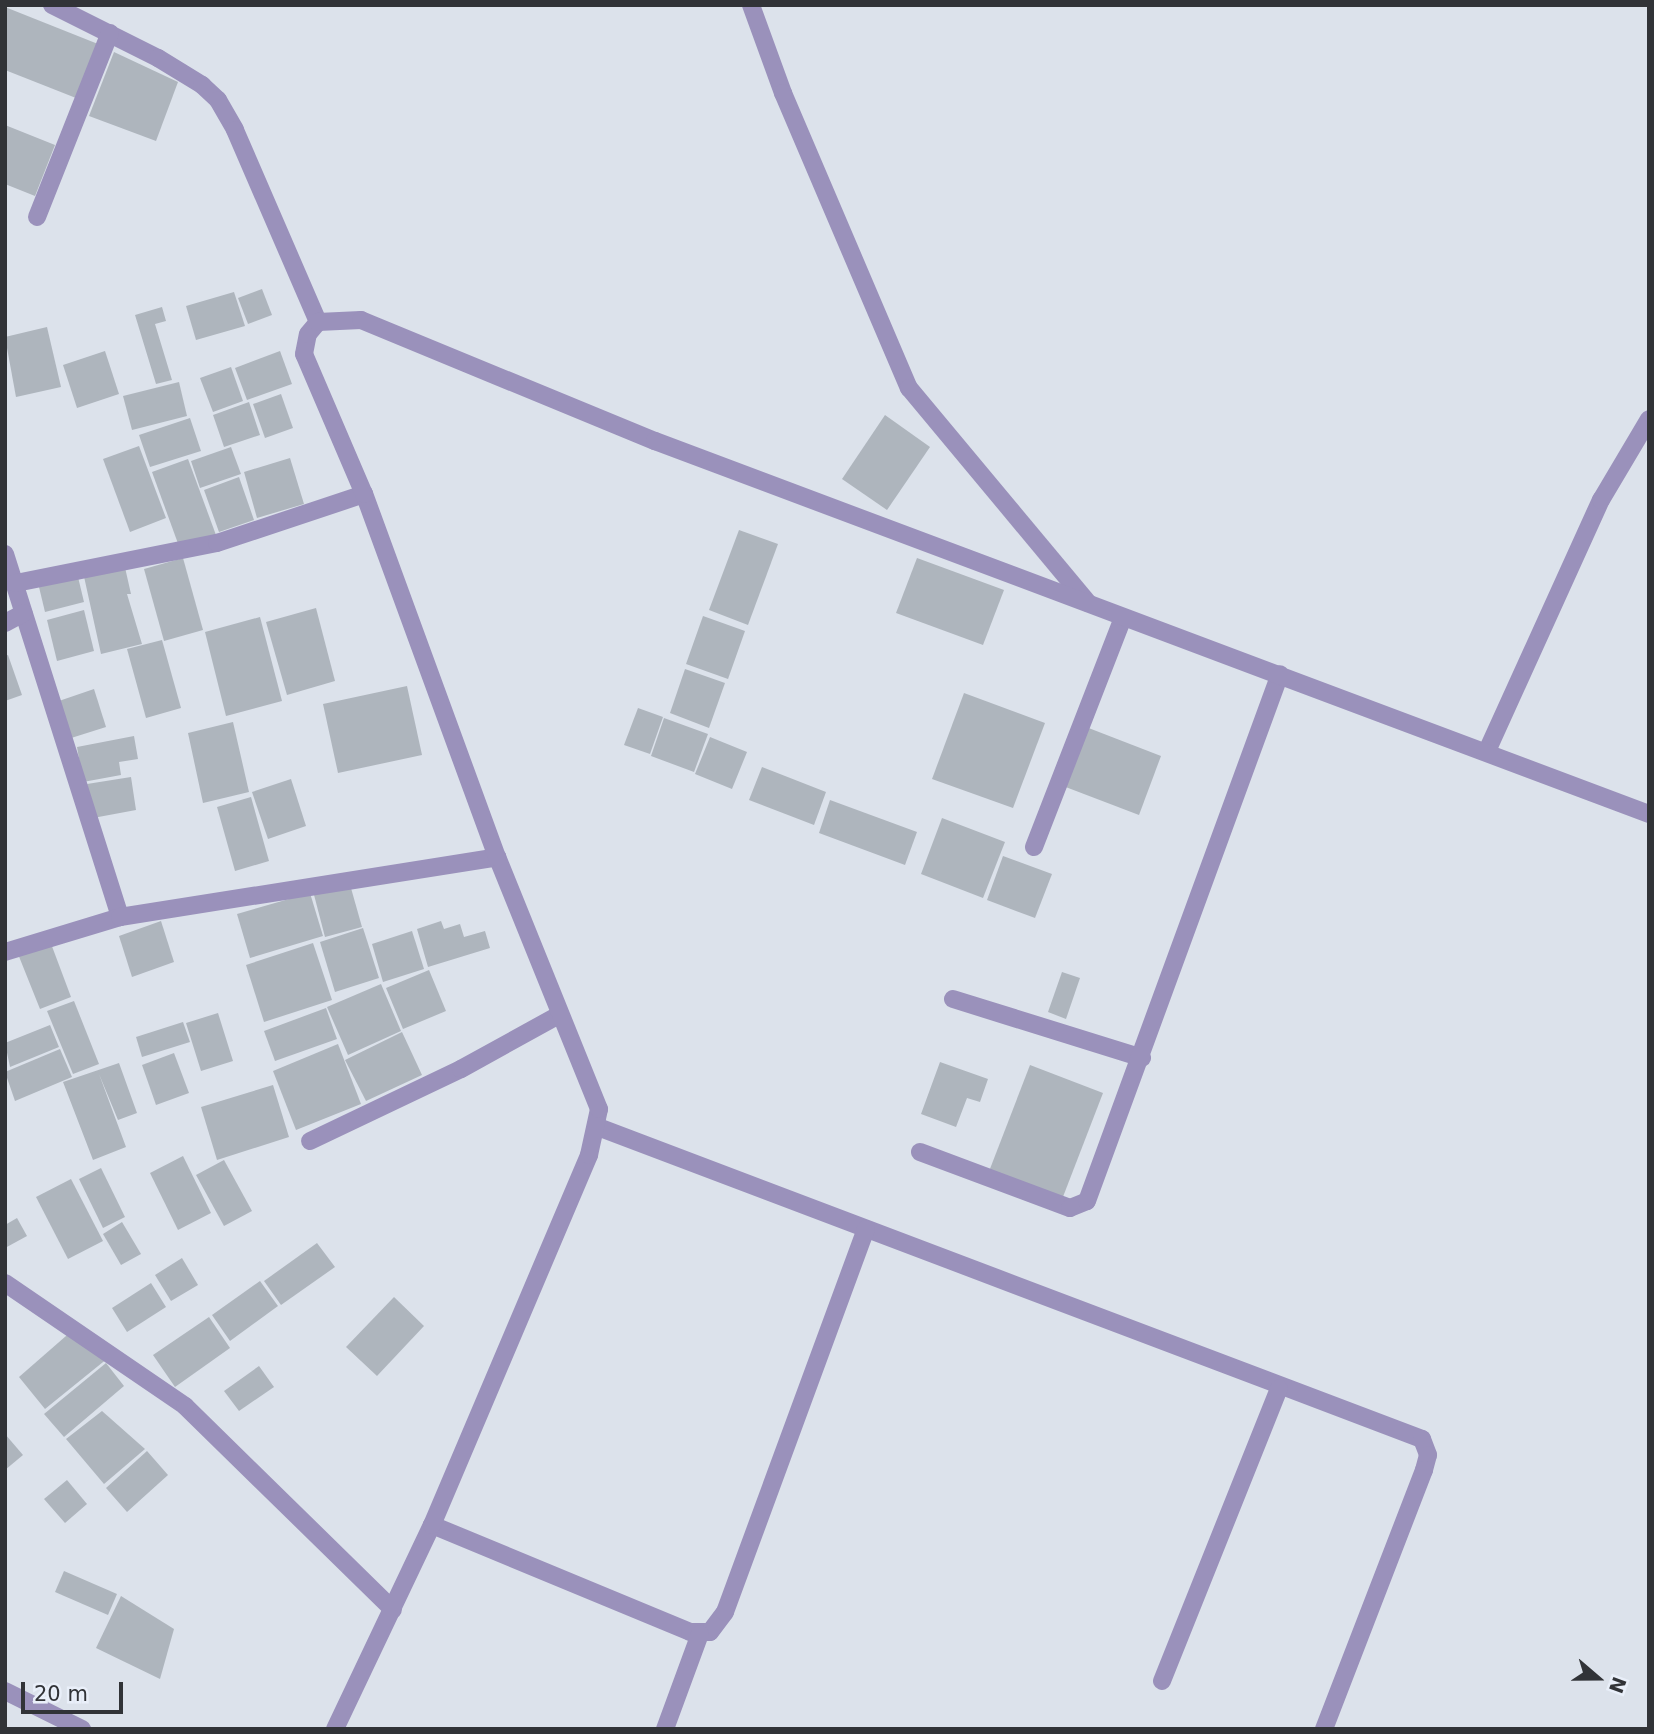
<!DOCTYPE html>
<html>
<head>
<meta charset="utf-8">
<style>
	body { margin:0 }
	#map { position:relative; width:1654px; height:1734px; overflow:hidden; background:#dce2eb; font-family:"DejaVu Sans",sans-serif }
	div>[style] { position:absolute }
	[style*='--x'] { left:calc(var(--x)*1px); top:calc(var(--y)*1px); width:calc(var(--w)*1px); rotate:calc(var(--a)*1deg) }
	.building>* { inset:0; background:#aeb5bd }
	.minor>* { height:18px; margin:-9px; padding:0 9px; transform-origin:9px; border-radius:9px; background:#9a91bb }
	span { translate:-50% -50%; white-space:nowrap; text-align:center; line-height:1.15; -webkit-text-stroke:7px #e9eff9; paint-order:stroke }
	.frame { position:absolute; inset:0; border:7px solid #313337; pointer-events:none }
	.north { position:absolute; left:1563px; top:1643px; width:70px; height:70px; -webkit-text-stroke:5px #e9eff9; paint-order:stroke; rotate:110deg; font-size:19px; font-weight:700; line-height:28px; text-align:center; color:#313337 }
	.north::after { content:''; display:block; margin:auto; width:24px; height:32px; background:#313337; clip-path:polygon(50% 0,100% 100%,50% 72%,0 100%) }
	.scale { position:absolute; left:21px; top:1682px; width:102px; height:32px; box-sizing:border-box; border:4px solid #313337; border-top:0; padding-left:9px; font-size:21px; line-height:24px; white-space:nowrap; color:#313337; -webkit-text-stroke:5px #e9eff9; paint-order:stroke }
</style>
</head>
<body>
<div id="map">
	<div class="building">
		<div style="clip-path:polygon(5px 7px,98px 44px,76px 98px,5px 70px)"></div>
		<div style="clip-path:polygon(114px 52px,178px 82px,156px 141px,89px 116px)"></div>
		<div style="clip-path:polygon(5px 125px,55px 145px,35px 196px,5px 184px)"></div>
		<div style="clip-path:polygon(262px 289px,272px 315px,248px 324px,238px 298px)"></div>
		<div style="clip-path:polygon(234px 292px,245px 326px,196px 340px,186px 306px)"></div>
		<div style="clip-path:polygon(162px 307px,166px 321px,155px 324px,172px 380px,156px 384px,135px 315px)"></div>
		<div style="clip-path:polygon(47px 327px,61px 387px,16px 397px,5px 337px)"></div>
		<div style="clip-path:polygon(105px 351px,119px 394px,77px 408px,63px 365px)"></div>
		<div style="clip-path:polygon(280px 351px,292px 384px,247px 400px,235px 368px)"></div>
		<div style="clip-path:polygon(231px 367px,243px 401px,213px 412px,200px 378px)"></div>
		<div style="clip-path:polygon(179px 382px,187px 416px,132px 430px,123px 396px)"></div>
		<div style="clip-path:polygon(281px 394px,293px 428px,265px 438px,253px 404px)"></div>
		<div style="clip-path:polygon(249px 402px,260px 435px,224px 447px,213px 415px)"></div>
		<div style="clip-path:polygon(885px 415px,930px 447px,887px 510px,842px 479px)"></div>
		<div style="clip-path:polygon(190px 418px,201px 451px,150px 467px,139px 435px)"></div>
		<div style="clip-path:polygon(139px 446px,166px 518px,130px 532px,103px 459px)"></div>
		<div style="clip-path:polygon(231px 447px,241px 474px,200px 488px,191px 461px)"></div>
		<div style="clip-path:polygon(290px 458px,304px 504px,257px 518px,244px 472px)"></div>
		<div style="clip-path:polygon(188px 459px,216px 535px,180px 549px,152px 472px)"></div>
		<div style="clip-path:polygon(239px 477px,254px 520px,219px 532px,204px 490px)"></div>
		<div style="clip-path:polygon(739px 530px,778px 544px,748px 625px,709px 610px)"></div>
		<div style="clip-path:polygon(183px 558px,203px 630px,164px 641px,144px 569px)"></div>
		<div style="clip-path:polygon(917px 558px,1004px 590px,983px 645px,896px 613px)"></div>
		<div style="clip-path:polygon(124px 563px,131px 594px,127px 594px,142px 644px,101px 654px,83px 572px)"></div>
		<div style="clip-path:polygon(78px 577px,84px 602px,45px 612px,39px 587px)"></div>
		<div style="clip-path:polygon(316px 608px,335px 681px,287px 695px,266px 622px)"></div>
		<div style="clip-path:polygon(84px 610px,94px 651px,57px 661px,47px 620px)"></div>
		<div style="clip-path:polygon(703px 616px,745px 631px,728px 679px,686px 664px)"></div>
		<div style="clip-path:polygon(260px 617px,282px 701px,226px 716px,205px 632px)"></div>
		<div style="clip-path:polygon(162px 640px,181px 708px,146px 718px,127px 649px)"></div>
		<div style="clip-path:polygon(8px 655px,22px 695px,5px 701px,5px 656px)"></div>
		<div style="clip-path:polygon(685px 669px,725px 683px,709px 728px,670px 713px)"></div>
		<div style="clip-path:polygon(407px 686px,422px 755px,338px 773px,323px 704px)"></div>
		<div style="clip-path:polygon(94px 689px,106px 727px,68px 739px,56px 702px)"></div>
		<div style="clip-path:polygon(964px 693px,1045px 723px,1013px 808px,932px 779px)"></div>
		<div style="clip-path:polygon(638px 708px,663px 717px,650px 754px,624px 745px)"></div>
		<div style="clip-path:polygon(664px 718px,708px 734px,694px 772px,651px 756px)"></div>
		<div style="clip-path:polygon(233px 722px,249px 792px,203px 803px,188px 733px)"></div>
		<div style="clip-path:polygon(1086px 727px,1161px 756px,1139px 815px,1063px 786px)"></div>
		<div style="clip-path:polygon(134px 736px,138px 759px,119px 762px,121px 775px,83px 782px,77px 747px)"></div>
		<div style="clip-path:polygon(710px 737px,747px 752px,732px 789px,695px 774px)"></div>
		<div style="clip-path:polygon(762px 767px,826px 792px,814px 825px,749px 800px)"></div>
		<div style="clip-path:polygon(131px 777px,136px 810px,93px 818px,87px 784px)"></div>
		<div style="clip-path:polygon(291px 779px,306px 826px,268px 839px,252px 792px)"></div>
		<div style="clip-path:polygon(251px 797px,269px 861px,235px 871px,217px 807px)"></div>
		<div style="clip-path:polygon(830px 800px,917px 832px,905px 865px,819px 833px)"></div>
		<div style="clip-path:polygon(942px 818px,1005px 842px,983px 898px,921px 874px)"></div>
		<div style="clip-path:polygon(1003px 856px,1052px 874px,1035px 918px,987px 900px)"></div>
		<div style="clip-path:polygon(349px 881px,362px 927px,325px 937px,313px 891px)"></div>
		<div style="clip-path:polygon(310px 893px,323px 936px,250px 958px,237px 914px)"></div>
		<div style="clip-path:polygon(161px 921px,174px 962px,132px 977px,119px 936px)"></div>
		<div style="clip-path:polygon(441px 921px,444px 929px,460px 924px,464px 937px,485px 931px,490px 948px,428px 967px,417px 929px)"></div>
		<div style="clip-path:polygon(363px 928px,379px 978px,335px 992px,320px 942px)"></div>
		<div style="clip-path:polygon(412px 931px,424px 969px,383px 982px,372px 944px)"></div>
		<div style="clip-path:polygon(50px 941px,71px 997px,40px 1009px,18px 954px)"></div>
		<div style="clip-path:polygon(313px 943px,332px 1000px,264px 1022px,246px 965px)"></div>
		<div style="clip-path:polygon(429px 970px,446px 1011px,403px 1029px,386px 988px)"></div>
		<div style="clip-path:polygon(1062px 972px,1080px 978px,1066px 1019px,1048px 1012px)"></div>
		<div style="clip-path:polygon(381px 984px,401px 1031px,348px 1055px,327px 1007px)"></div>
		<div style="clip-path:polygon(74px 1001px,99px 1064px,73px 1074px,47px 1011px)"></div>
		<div style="clip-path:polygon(326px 1008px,337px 1039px,275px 1061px,264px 1031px)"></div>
		<div style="clip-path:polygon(218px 1013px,233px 1061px,201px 1071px,186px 1023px)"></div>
		<div style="clip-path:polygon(183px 1022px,190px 1042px,142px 1057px,136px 1037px)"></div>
		<div style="clip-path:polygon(50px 1025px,59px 1047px,10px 1067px,5px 1043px)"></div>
		<div style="clip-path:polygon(402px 1032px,422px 1075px,366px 1101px,345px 1060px)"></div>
		<div style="clip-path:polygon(338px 1044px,361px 1104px,296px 1130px,273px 1071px)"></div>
		<div style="clip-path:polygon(60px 1049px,72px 1077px,15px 1101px,5px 1072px)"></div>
		<div style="clip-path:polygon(174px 1053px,189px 1093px,156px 1105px,142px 1065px)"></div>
		<div style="clip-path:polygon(940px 1062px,988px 1079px,980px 1102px,967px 1098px,956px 1127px,921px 1114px)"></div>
		<div style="clip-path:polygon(119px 1063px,137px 1113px,118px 1120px,99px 1074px,126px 1147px,93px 1160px,63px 1082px)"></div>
		<div style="clip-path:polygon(1030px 1065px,1103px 1093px,1061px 1202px,988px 1174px)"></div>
		<div style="clip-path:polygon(273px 1085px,289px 1137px,217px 1160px,201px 1107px)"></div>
		<div style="clip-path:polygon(183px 1156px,211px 1213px,178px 1230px,150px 1173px)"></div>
		<div style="clip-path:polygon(224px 1160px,252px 1211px,224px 1226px,196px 1175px)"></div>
		<div style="clip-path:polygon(101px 1168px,125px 1217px,103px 1228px,79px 1179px)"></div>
		<div style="clip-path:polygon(71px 1179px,103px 1241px,68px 1259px,36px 1197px)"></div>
		<div style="clip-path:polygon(17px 1218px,27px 1236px,5px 1248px,5px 1225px)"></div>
		<div style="clip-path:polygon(122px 1222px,141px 1254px,121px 1265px,103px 1234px)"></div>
		<div style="clip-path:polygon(317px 1243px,335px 1267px,281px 1305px,264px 1281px)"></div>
		<div style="clip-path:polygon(182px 1258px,198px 1285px,171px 1301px,155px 1275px)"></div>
		<div style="clip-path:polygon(260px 1281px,278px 1306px,230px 1341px,212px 1315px)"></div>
		<div style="clip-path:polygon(151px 1283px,166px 1307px,127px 1332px,112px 1308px)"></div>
		<div style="clip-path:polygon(394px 1297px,424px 1326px,377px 1376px,346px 1347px)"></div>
		<div style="clip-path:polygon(209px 1317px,230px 1348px,175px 1387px,153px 1355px)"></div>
		<div style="clip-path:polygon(74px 1329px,108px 1358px,45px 1409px,19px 1377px)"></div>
		<div style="clip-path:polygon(106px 1363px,124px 1386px,64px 1437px,44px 1414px)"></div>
		<div style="clip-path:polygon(259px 1366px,274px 1387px,239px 1411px,224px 1391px)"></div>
		<div style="clip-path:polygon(102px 1411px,145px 1449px,104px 1484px,66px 1439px)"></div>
		<div style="clip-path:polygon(5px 1434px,23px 1455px,5px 1470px)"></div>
		<div style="clip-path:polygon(147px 1451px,168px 1475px,127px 1512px,106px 1488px)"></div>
		<div style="clip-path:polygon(67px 1480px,87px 1504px,65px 1523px,44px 1499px)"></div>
		<div style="clip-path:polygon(64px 1571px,117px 1594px,108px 1615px,55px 1592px)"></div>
		<div style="clip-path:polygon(121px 1596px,174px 1629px,160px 1679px,96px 1648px)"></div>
	</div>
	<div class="minor">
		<div style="--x:52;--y:5;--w:119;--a:26.6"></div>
		<div style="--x:158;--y:58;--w:52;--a:31.5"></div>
		<div style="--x:202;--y:85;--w:22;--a:43"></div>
		<div style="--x:218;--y:100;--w:34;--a:60"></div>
		<div style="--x:235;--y:130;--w:209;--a:66.6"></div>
		<div style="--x:751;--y:5;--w:94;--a:70"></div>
		<div style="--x:783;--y:93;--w:321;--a:66.9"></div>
		<div style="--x:909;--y:388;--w:280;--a:50.2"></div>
		<div style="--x:37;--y:217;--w:198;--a:-68.4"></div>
		<div style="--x:5;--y:554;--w:381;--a:72.4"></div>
		<div style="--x:16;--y:583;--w:205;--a:-11.3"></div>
		<div style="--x:217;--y:543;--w:155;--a:-18.4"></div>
		<div style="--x:5;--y:623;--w:21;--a:-28"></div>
		<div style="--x:1487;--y:751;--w:276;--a:-65.6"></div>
		<div style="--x:1601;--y:500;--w:94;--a:-59.3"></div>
		<div style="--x:1034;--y:847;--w:246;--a:-68.8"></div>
		<div style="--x:5;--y:952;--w:120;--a:-16.9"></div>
		<div style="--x:120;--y:917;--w:382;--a:-9"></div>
		<div style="--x:953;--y:999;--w:198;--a:17.3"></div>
		<div style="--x:598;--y:1127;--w:881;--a:20.74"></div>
		<div style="--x:1422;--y:1439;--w:17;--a:69"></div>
		<div style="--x:1428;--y:1455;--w:16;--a:105"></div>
		<div style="--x:1424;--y:1470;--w:278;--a:111.1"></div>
		<div style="--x:310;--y:1141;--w:167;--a:-25.5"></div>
		<div style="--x:461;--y:1069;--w:112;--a:-28.9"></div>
		<div style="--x:920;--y:1152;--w:160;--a:20.5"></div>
		<div style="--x:1070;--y:1208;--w:18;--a:-22"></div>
		<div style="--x:1087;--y:1201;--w:561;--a:-69.89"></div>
		<div style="--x:5;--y:1283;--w:218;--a:34.3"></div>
		<div style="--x:185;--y:1406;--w:291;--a:44.4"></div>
		<div style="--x:432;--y:1525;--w:279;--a:22.5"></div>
		<div style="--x:690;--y:1632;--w:20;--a:0"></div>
		<div style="--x:710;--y:1632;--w:25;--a:-53"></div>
		<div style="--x:725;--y:1612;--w:408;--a:-69.8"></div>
		<div style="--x:1162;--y:1681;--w:315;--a:-68.2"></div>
		<div style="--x:5;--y:1691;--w:86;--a:26.3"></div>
		<div style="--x:335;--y:1729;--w:226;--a:-64.6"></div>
		<div style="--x:432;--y:1525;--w:402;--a:-67"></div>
		<div style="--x:589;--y:1155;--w:47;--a:-77.7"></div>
		<div style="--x:599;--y:1109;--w:272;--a:-112"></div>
		<div style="--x:497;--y:857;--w:387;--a:-110.1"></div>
		<div style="--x:364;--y:494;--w:152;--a:-113.2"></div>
		<div style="--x:304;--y:354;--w:20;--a:-79"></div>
		<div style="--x:308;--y:334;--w:16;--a:-50"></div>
		<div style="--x:318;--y:322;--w:43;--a:-2.7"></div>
		<div style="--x:361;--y:320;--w:318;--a:22.4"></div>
		<div style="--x:655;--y:441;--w:1062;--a:20.57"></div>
		<div style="--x:665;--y:1729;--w:101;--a:-69.8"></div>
	</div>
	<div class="frame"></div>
	<div class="north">N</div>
	<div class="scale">20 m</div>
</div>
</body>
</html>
